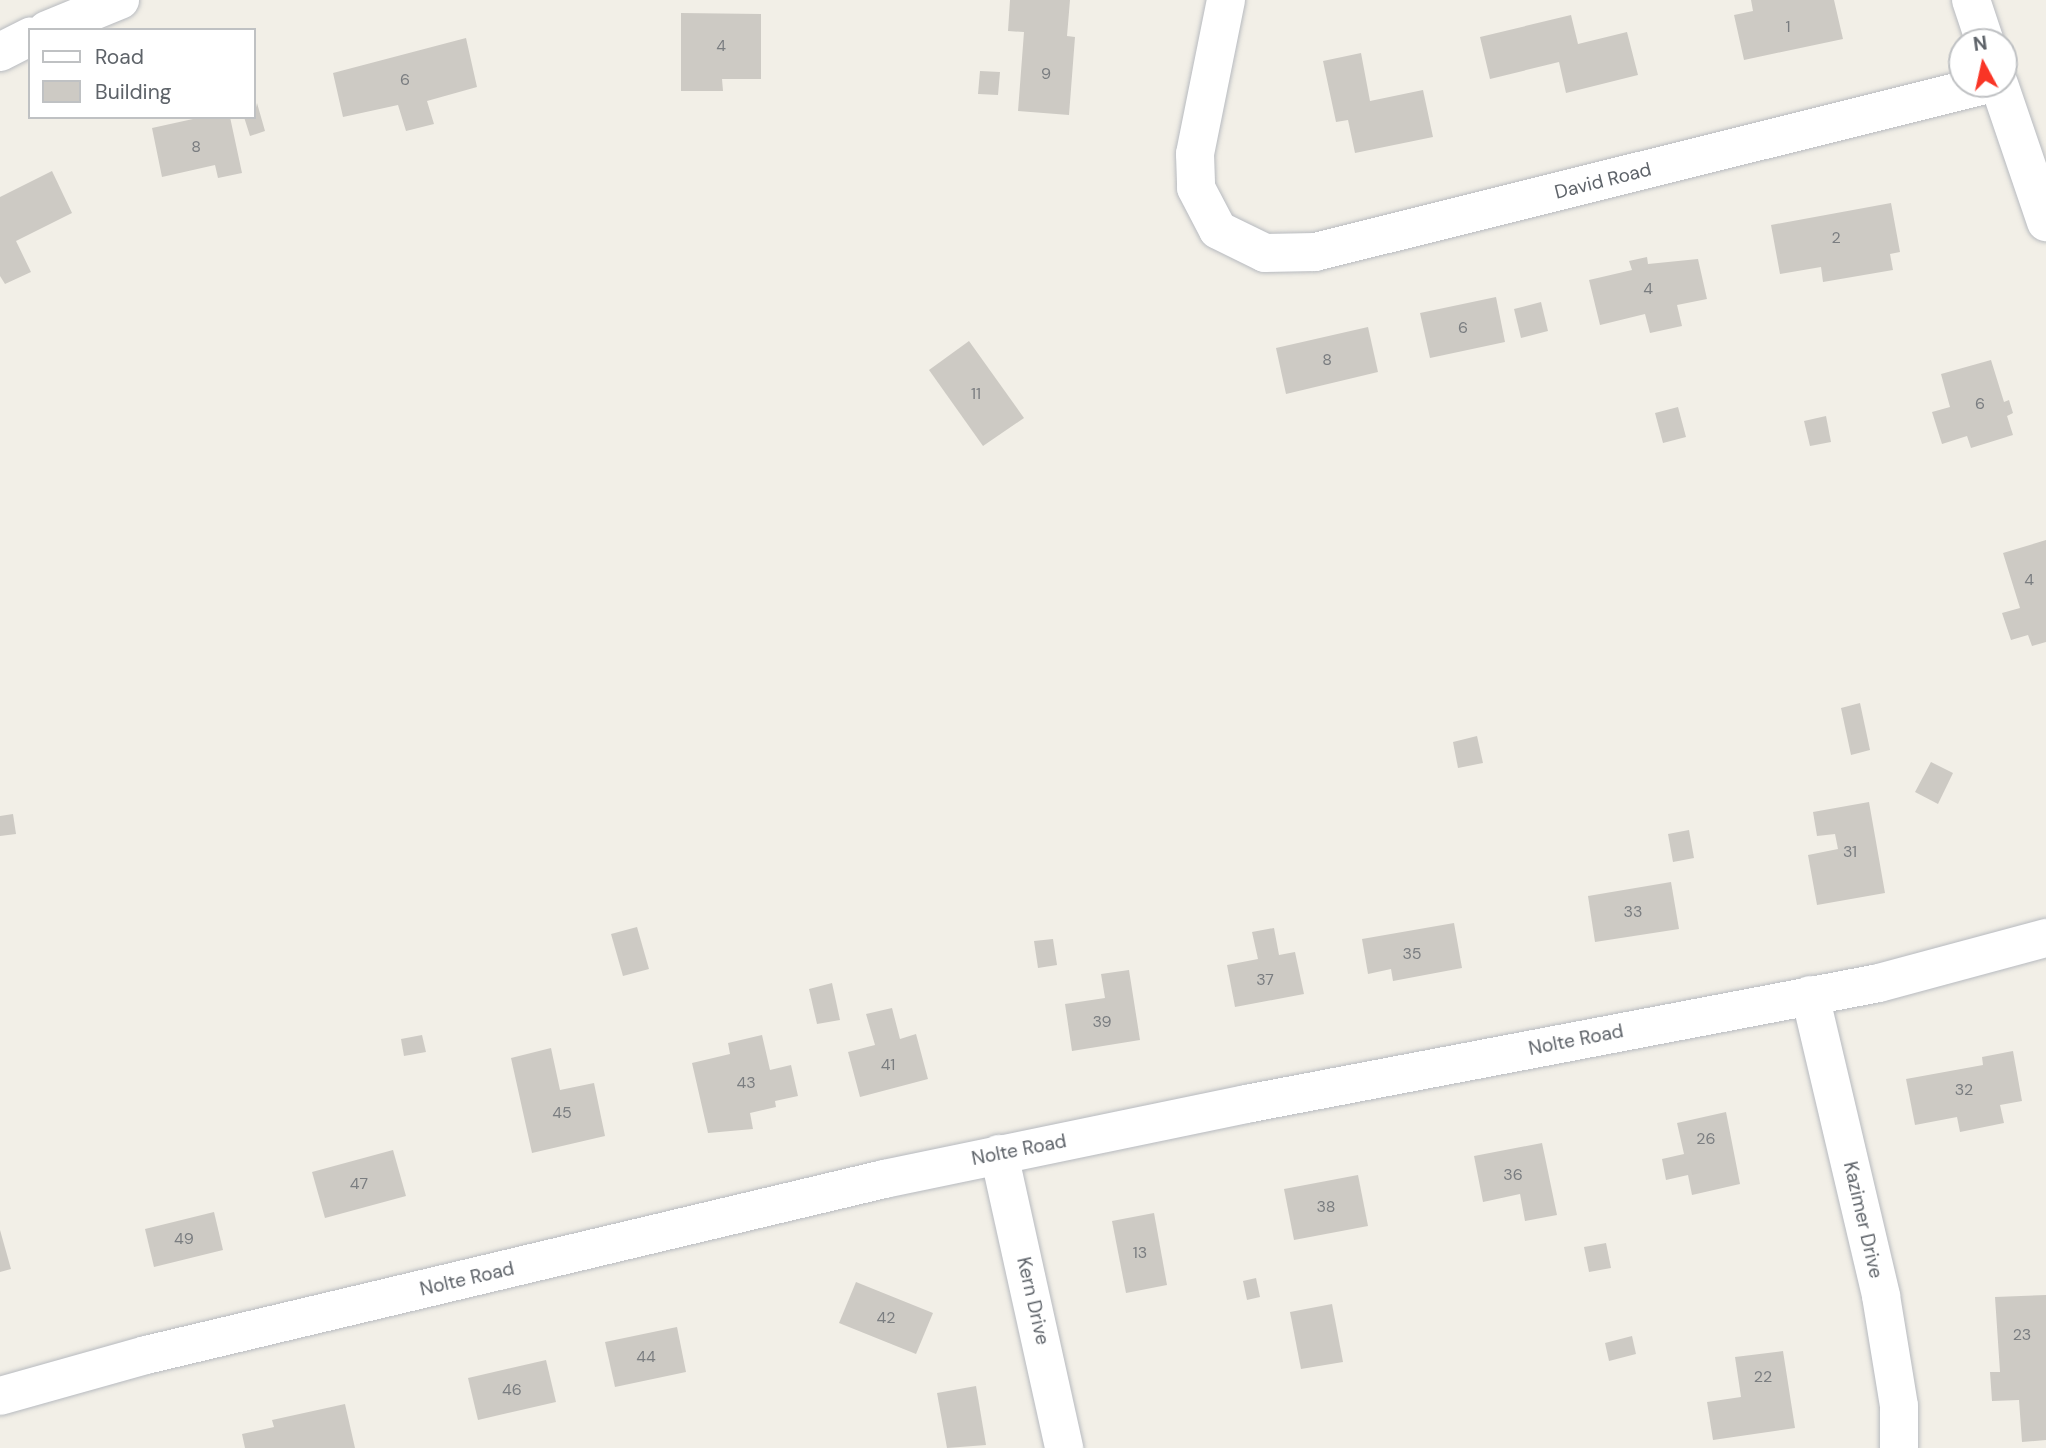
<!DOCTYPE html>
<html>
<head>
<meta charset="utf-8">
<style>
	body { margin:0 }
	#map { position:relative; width:2046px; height:1448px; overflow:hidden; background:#f2efe7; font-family:"DM Sans",sans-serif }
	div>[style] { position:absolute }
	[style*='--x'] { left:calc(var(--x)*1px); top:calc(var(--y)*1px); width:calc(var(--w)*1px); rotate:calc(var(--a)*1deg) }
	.building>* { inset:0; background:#cdcac4 }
	.roads { filter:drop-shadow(0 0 2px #b7babf) drop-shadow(0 0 2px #b7babf) }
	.minor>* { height:38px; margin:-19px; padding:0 19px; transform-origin:19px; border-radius:19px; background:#fff }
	span { translate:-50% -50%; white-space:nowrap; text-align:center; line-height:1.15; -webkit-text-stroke:7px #fff; paint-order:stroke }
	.number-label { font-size:16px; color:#7a7d80 }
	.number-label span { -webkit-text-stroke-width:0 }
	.street-label { font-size:19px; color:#5e6369 }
	.legend { position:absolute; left:28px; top:28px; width:228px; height:91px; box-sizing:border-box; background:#fff; border:2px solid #bfc1c3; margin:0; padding:9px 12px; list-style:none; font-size:21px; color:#5e6369 }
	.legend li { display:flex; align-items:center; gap:14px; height:35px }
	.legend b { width:35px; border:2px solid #bfc1c3 }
	.north { position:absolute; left:1948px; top:28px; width:70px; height:70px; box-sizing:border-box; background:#fff; border:2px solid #bfc1c3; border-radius:50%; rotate:352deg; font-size:19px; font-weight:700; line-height:28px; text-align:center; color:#5e6369 }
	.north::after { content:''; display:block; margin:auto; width:24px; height:32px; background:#f93526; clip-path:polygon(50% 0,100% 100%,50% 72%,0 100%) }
</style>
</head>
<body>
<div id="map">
	<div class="building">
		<div style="clip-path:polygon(1010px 0,1070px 0,1067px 36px,1075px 37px,1069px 115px,1018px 111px,1024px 32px,1008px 31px)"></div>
		<div style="clip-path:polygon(1751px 0,1834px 0,1843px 39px,1744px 60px,1734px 15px,1753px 11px)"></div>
		<div style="clip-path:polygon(681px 13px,761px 14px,761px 79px,722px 79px,723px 91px,681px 91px)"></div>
		<div style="clip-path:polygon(1571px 15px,1578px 44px,1627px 32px,1638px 75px,1566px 93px,1559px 62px,1490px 79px,1480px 37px)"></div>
		<div style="clip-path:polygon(466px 38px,477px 87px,427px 101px,434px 124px,406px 131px,398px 105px,343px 117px,333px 73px)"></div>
		<div style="clip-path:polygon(1361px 53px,1370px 101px,1423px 90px,1433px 137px,1355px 153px,1348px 120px,1336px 122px,1323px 61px)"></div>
		<div style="clip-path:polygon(980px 71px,1000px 72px,998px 95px,978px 94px)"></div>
		<div style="clip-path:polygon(257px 103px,265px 131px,250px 136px,244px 117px,254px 117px)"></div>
		<div style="clip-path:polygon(202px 117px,230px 117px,242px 173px,218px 178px,215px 165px,162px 177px,152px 128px)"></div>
		<div style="clip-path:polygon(52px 171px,72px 213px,16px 241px,31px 272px,5px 284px,0 276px,0 197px)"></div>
		<div style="clip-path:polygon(1891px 203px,1900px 252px,1890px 254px,1893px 270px,1823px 282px,1821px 267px,1780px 274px,1771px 225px)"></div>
		<div style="clip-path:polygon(1647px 257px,1648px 264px,1698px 259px,1707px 299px,1677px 305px,1682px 326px,1650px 333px,1645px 314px,1600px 325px,1589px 280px,1632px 270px,1629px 261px)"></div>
		<div style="clip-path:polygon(1496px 297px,1505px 342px,1430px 358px,1420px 313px)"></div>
		<div style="clip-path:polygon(1541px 302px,1548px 331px,1521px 338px,1514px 309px)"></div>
		<div style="clip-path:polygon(1368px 327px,1378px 372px,1286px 394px,1276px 348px)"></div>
		<div style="clip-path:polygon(969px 341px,1024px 418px,983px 446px,929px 370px)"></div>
		<div style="clip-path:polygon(1991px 360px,2004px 402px,2009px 400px,2013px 413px,2007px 416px,2013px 435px,1971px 448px,1967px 436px,1942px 444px,1932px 412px,1950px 407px,1941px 374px)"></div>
		<div style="clip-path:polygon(1678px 407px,1686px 437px,1663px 443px,1655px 413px)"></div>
		<div style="clip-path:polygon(1826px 416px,1831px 442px,1810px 446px,1804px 421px)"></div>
		<div style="clip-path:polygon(2046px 540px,2046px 642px,2032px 646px,2028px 635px,2011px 640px,2002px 613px,2020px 608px,2003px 553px)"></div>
		<div style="clip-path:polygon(1860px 703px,1870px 750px,1851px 755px,1841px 708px)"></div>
		<div style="clip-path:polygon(1477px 736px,1483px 763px,1458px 768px,1453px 742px)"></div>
		<div style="clip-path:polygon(1931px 762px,1953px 773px,1938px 804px,1915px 792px)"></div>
		<div style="clip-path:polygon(1869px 802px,1885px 893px,1817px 905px,1808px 855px,1838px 849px,1835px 834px,1817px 836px,1813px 812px)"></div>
		<div style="clip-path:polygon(13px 814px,16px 834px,0 836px,0 816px)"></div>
		<div style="clip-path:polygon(1689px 830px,1694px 858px,1673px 862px,1668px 834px)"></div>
		<div style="clip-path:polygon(1671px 882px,1679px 929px,1595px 942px,1588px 896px)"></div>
		<div style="clip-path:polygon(1454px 923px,1462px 968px,1393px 981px,1391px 969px,1368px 974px,1362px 939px)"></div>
		<div style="clip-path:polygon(637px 927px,649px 969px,623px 976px,611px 934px)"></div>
		<div style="clip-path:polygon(1274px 928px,1279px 955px,1295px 952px,1304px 994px,1235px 1007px,1227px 965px,1258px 959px,1252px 932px)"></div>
		<div style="clip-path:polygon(1053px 939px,1057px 965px,1038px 968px,1034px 941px)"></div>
		<div style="clip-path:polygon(1129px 970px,1140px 1040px,1072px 1051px,1065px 1004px,1105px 998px,1101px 974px)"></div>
		<div style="clip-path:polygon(832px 983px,840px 1020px,817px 1024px,809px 989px)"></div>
		<div style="clip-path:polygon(892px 1008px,900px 1039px,916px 1034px,928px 1079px,860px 1097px,848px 1052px,875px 1045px,866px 1014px)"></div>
		<div style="clip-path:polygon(422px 1035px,426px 1052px,404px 1056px,401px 1039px)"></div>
		<div style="clip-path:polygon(762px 1035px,770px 1070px,791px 1065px,798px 1096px,775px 1101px,776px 1107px,750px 1113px,753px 1129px,708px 1133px,692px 1063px,730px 1054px,728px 1043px)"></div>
		<div style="clip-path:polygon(551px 1048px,560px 1090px,594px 1083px,605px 1136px,532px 1153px,511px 1058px)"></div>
		<div style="clip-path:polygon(2013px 1051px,2022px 1101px,2000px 1105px,2004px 1123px,1960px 1132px,1957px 1117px,1915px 1125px,1906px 1079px,1983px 1065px,1982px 1057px)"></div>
		<div style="clip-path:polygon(1726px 1112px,1740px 1184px,1692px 1195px,1688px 1175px,1666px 1180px,1662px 1159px,1684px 1154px,1677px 1123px)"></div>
		<div style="clip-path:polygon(1542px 1143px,1557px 1215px,1525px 1221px,1520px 1194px,1483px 1202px,1474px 1156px)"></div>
		<div style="clip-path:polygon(393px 1150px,406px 1196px,325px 1218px,312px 1172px)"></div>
		<div style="clip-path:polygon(1358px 1175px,1368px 1226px,1294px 1240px,1284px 1189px)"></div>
		<div style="clip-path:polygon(214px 1212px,223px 1250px,154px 1267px,145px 1229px)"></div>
		<div style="clip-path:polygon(1154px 1213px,1167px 1285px,1126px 1293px,1112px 1221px)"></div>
		<div style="clip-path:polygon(0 1230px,11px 1269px,0 1272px)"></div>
		<div style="clip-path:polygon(1606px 1243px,1611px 1268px,1589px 1272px,1584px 1247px)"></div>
		<div style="clip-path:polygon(1256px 1278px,1260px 1297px,1247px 1300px,1243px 1281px)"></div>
		<div style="clip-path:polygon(856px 1282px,933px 1313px,916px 1354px,839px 1323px)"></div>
		<div style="clip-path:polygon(2046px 1295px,2046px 1440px,2022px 1442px,2019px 1400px,1992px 1401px,1990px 1372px,2000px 1372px,1995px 1297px)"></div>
		<div style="clip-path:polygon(1332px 1304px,1343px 1362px,1301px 1369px,1290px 1312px)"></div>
		<div style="clip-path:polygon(677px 1327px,686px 1372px,615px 1387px,605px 1342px)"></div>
		<div style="clip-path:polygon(1632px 1336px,1636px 1354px,1609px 1361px,1605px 1343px)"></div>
		<div style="clip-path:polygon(1783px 1351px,1795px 1428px,1713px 1440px,1707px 1402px,1741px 1397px,1735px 1357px)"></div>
		<div style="clip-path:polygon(546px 1360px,556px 1402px,478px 1420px,468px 1378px)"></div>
		<div style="clip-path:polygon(976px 1386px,986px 1445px,947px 1448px,937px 1393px)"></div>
		<div style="clip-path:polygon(345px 1404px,355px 1448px,245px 1448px,242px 1434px,274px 1427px,272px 1420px)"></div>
	</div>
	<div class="roads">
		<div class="minor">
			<div style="--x:1226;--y:0;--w:157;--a:101.4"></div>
			<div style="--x:1195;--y:154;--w:34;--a:88"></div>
			<div style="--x:1196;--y:188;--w:47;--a:62.4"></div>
			<div style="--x:1218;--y:230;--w:52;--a:26.1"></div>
			<div style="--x:1265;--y:253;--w:50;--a:-1.1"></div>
			<div style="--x:1315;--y:252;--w:695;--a:-14"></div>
			<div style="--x:1971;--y:0;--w:44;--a:71.6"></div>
			<div style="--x:47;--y:30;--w:79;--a:-22.3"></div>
			<div style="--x:0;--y:52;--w:34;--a:-27"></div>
			<div style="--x:1999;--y:84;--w:146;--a:71.2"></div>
			<div style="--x:1810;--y:995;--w:309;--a:76.7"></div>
			<div style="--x:1881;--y:1296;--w:111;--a:80.7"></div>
			<div style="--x:1899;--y:1406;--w:42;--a:90"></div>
			<div style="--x:999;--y:1154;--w:301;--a:77.5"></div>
			<div style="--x:0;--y:1396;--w:152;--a:-15.7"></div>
			<div style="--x:146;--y:1355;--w:759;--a:-13.41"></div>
			<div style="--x:884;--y:1179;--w:370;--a:-11.7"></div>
			<div style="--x:1246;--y:1104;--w:644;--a:-10.82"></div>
			<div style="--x:1879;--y:983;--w:173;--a:-15.1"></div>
		</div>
	</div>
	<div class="number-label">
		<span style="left:1788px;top:27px">1</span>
		<span style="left:721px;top:46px">4</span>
		<span style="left:1046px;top:74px">9</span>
		<span style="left:405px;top:80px">6</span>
		<span style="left:196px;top:147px">8</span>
		<span style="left:1836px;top:238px">2</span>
		<span style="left:1648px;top:289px">4</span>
		<span style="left:1463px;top:328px">6</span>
		<span style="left:1327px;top:360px">8</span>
		<span style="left:976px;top:394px">11</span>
		<span style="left:1980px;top:404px">6</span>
		<span style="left:2029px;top:580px">4</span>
		<span style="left:1850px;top:852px">31</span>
		<span style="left:1633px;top:912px">33</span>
		<span style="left:1412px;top:954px">35</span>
		<span style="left:1265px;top:980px">37</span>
		<span style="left:1102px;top:1022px">39</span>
		<span style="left:888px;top:1065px">41</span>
		<span style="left:746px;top:1083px">43</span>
		<span style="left:1964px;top:1090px">32</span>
		<span style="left:562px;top:1113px">45</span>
		<span style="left:1706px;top:1139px">26</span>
		<span style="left:1513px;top:1175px">36</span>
		<span style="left:359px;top:1184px">47</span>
		<span style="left:1326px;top:1207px">38</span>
		<span style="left:184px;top:1239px">49</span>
		<span style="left:1140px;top:1253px">13</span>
		<span style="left:886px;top:1318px">42</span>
		<span style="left:2022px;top:1335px">23</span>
		<span style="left:646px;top:1357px">44</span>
		<span style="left:1763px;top:1377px">22</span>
		<span style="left:512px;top:1390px">46</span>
	</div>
	<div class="street-label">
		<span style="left:1603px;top:181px;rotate:-14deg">David Road</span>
		<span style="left:1576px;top:1040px;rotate:-11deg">Nolte Road</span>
		<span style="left:1019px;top:1150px;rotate:-11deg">Nolte Road</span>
		<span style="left:1863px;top:1220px;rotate:77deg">Kazimer Drive</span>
		<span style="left:467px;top:1279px;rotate:-13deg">Nolte Road</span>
		<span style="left:1033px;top:1301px;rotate:77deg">Kern Drive</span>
	</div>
	<ul class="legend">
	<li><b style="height:9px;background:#fff"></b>Road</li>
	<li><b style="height:19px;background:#cdcac4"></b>Building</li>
	</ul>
	<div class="north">N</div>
</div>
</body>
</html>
